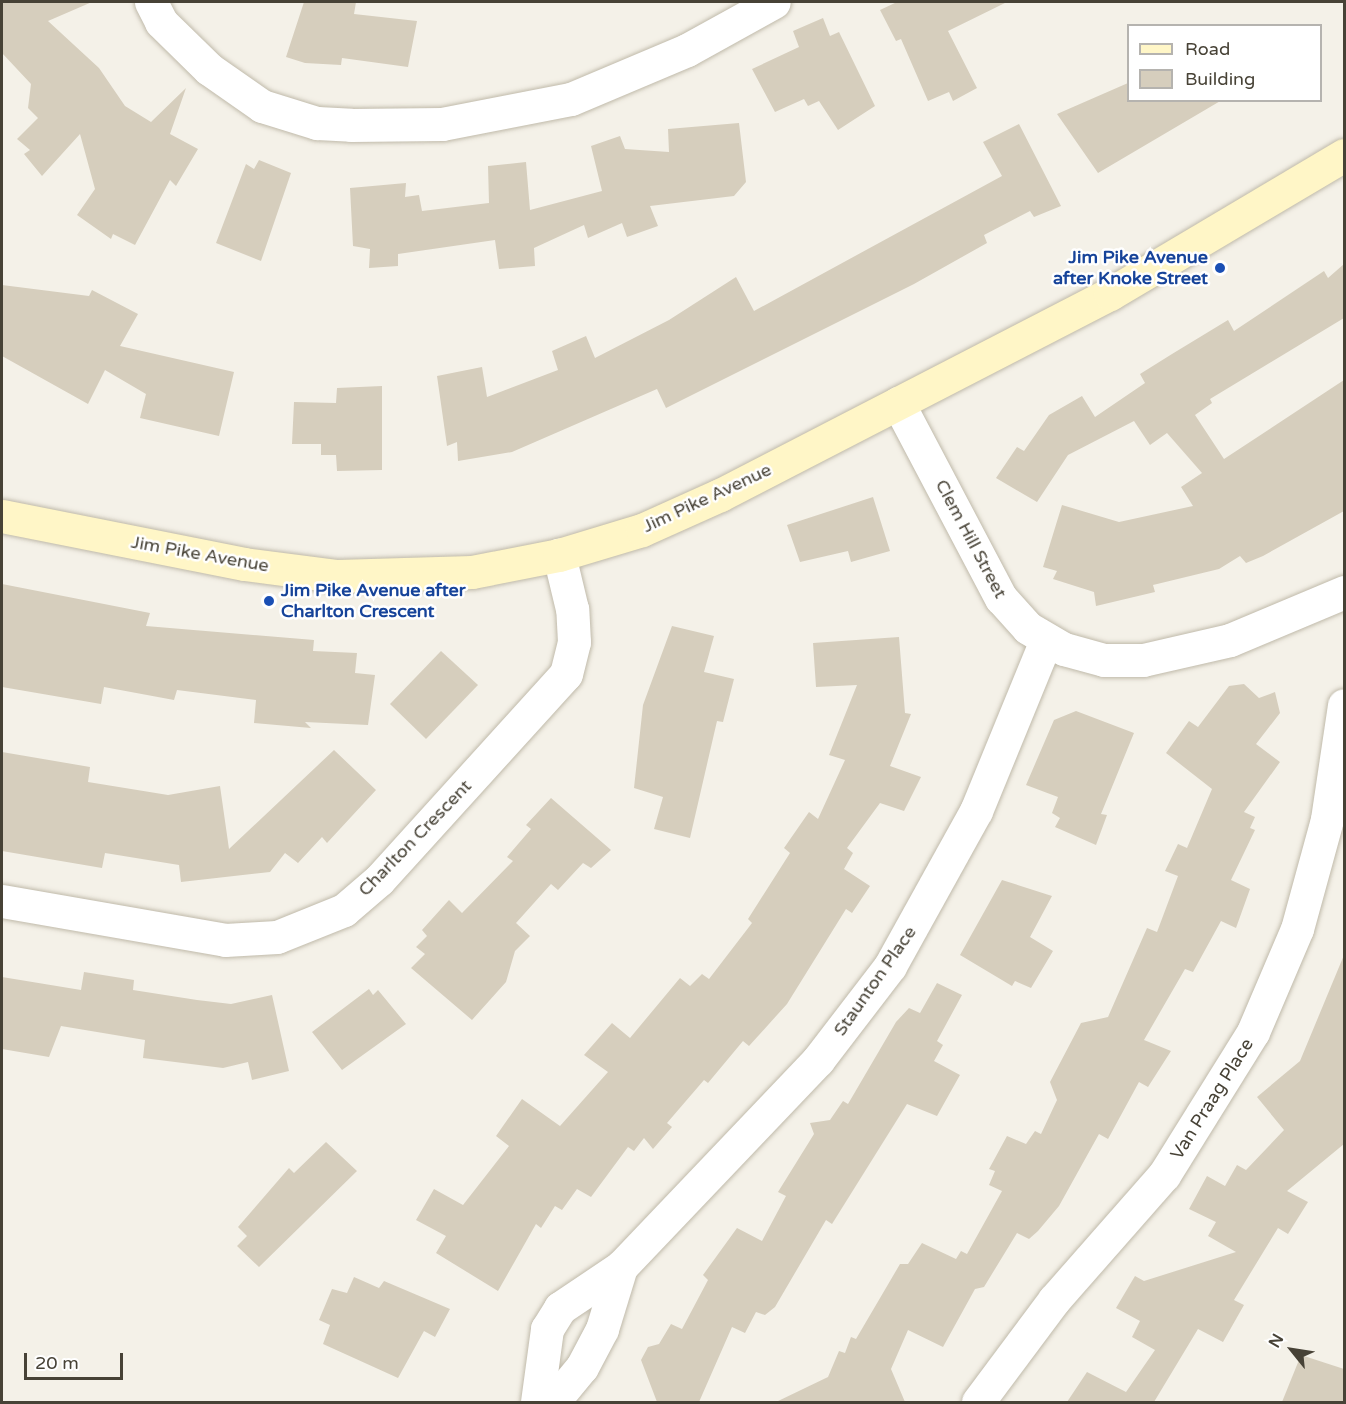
<!DOCTYPE html>
<html>
<head>
<meta charset="utf-8">
<style>
	body { margin:0 }
	#map { position:relative; width:1346px; height:1404px; overflow:hidden; background:#f4f1e8; font-family:"Varela Round",sans-serif }
	div>[style] { position:absolute }
	[style*='--x'] { left:calc(var(--x)*1px); top:calc(var(--y)*1px); width:calc(var(--w)*1px); rotate:calc(var(--a)*1deg) }
	.building>* { inset:0; background:#d6cebd }
	.roads { filter:drop-shadow(0 0 2px #c0baaa) drop-shadow(0 0 2px #c0baaa) }
	.street>* { height:33px; margin:-16.5px; padding:0 16.5px; transform-origin:16.5px; border-radius:16.5px; background:#fff }
	.secondary>* { height:33px; margin:-16.5px; padding:0 16.5px; transform-origin:16.5px; border-radius:16.5px; background:#fff6c7 }
	.dots>* { width:16px; height:16px; translate:-50% -50%; box-sizing:border-box; border:3px solid #fff; border-radius:50% }
	span { translate:-50% -50%; white-space:nowrap; text-align:center; line-height:1.15; -webkit-text-stroke:5px #fff; paint-order:stroke }
	.transit-label { font-size:18px; color:#164399; font-weight:700 }
	.right { translate:-100% -50%; text-align:right }
	.left { translate:0 -50%; text-align:left }
	.street-label { font-size:18px; color:#474236 }
	.frame { position:absolute; inset:0; border:3px solid #474236; pointer-events:none }
	.legend { position:absolute; left:1127px; top:24px; width:195px; height:78px; box-sizing:border-box; background:#fff; border:2px solid #b5b3af; margin:0; padding:8px 10px; list-style:none; font-size:18px; color:#474236 }
	.legend li { display:flex; align-items:center; gap:12px; height:30px }
	.legend b { width:30px; border:2px solid #b5b3af }
	.north { position:absolute; left:1262px; top:1320px; width:60px; height:60px; -webkit-text-stroke:4px #fff; paint-order:stroke; rotate:300deg; font-size:16px; font-weight:700; line-height:24px; text-align:center; color:#474236 }
	.north::after { content:''; display:block; margin:auto; width:21px; height:27px; background:#474236; clip-path:polygon(50% 0,100% 100%,50% 72%,0 100%) }
	.scale { position:absolute; left:24px; top:1353px; width:99px; height:27px; box-sizing:border-box; border:3px solid #474236; border-top:0; padding-left:8px; font-size:18px; line-height:21px; white-space:nowrap; color:#474236; -webkit-text-stroke:4px #fff; paint-order:stroke }
</style>
</head>
<body>
<div id="map">
	<div class="building">
		<div style="clip-path:polygon(2px 2px,92px 2px,48px 21px,99px 68px,125px 106px,151px 122px,186px 88px,170px 134px,198px 149px,176px 186px,170px 180px,135px 245px,113px 234px,111px 239px,77px 215px,95px 189px,80px 134px,42px 176px,24px 154px,30px 150px,17px 139px,38px 118px,28px 108px,31px 84px,2px 53px)"></div>
		<div style="clip-path:polygon(304px 2px,356px 2px,354px 14px,417px 21px,408px 67px,342px 58px,341px 65px,305px 63px,286px 57px)"></div>
		<div style="clip-path:polygon(897px 2px,1007px 2px,948px 31px,977px 88px,953px 101px,949px 92px,928px 101px,901px 39px,896px 41px,880px 10px)"></div>
		<div style="clip-path:polygon(823px 18px,830px 36px,839px 32px,875px 106px,838px 130px,819px 101px,808px 106px,804px 99px,775px 112px,752px 69px,799px 47px,793px 31px)"></div>
		<div style="clip-path:polygon(1128px 83px,1128px 100px,1222px 100px,1098px 173px,1057px 114px)"></div>
		<div style="clip-path:polygon(739px 123px,746px 182px,734px 196px,650px 206px,658px 226px,627px 237px,622px 223px,588px 238px,584px 225px,534px 248px,535px 266px,499px 269px,495px 240px,398px 254px,398px 266px,369px 268px,370px 249px,353px 246px,350px 188px,406px 183px,405px 197px,419px 195px,422px 211px,489px 203px,488px 166px,526px 162px,530px 210px,602px 191px,591px 146px,620px 136px,625px 149px,669px 152px,668px 129px)"></div>
		<div style="clip-path:polygon(1019px 124px,1061px 206px,1034px 217px,1030px 211px,984px 235px,987px 243px,914px 284px,666px 408px,657px 389px,512px 452px,458px 461px,457px 442px,447px 446px,437px 376px,482px 367px,487px 397px,558px 370px,552px 351px,586px 336px,595px 358px,669px 320px,736px 277px,754px 311px,1002px 176px,983px 142px)"></div>
		<div style="clip-path:polygon(259px 160px,291px 173px,261px 261px,216px 243px,246px 164px,254px 169px)"></div>
		<div style="clip-path:polygon(1344px 264px,1344px 318px,1210px 399px,1212px 403px,1195px 415px,1224px 459px,1344px 380px,1344px 511px,1263px 556px,1246px 563px,1240px 556px,1219px 569px,1153px 585px,1155px 592px,1096px 606px,1094px 592px,1053px 579px,1057px 571px,1043px 567px,1062px 505px,1119px 522px,1193px 506px,1181px 487px,1202px 473px,1167px 433px,1150px 445px,1134px 421px,1068px 455px,1037px 502px,996px 478px,1017px 447px,1024px 451px,1049px 415px,1082px 396px,1095px 417px,1145px 383px,1140px 374px,1172px 354px,1228px 320px,1234px 331px,1324px 271px,1328px 278px)"></div>
		<div style="clip-path:polygon(2px 285px,89px 296px,92px 290px,138px 314px,120px 346px,234px 372px,219px 436px,140px 418px,146px 394px,105px 370px,88px 404px,2px 356px)"></div>
		<div style="clip-path:polygon(382px 386px,382px 470px,337px 471px,336px 455px,321px 455px,321px 444px,292px 444px,294px 402px,336px 403px,337px 388px)"></div>
		<div style="clip-path:polygon(873px 497px,890px 551px,851px 562px,848px 551px,800px 562px,787px 525px)"></div>
		<div style="clip-path:polygon(2px 584px,150px 613px,146px 626px,314px 640px,313px 651px,357px 653px,355px 673px,375px 675px,368px 725px,305px 722px,311px 728px,254px 723px,256px 700px,177px 690px,174px 700px,104px 687px,101px 704px,2px 687px)"></div>
		<div style="clip-path:polygon(672px 626px,714px 636px,704px 672px,734px 679px,723px 722px,717px 721px,690px 838px,654px 829px,663px 797px,634px 788px,643px 705px)"></div>
		<div style="clip-path:polygon(899px 637px,905px 713px,911px 714px,890px 766px,921px 777px,904px 811px,880px 803px,847px 848px,853px 853px,844px 869px,870px 886px,852px 913px,846px 909px,787px 1004px,749px 1046px,743px 1041px,708px 1083px,704px 1080px,667px 1123px,672px 1127px,653px 1149px,644px 1138px,634px 1151px,628px 1147px,591px 1197px,577px 1189px,562px 1210px,555px 1206px,541px 1228px,536px 1224px,498px 1291px,436px 1253px,446px 1236px,416px 1220px,434px 1189px,463px 1205px,509px 1146px,496px 1136px,522px 1099px,560px 1126px,608px 1072px,584px 1055px,612px 1023px,630px 1038px,680px 978px,690px 986px,702px 974px,709px 979px,752px 923px,748px 919px,790px 853px,784px 848px,809px 812px,818px 819px,845px 760px,829px 755px,857px 685px,816px 687px,813px 643px)"></div>
		<div style="clip-path:polygon(441px 651px,478px 685px,426px 739px,390px 704px)"></div>
		<div style="clip-path:polygon(1244px 684px,1259px 698px,1275px 692px,1280px 713px,1256px 744px,1280px 762px,1244px 812px,1255px 817px,1250px 828px,1255px 830px,1231px 880px,1250px 889px,1236px 928px,1221px 921px,1193px 972px,1185px 969px,1144px 1040px,1171px 1051px,1148px 1087px,1139px 1082px,1108px 1139px,1099px 1134px,1059px 1206px,1038px 1231px,1029px 1239px,1017px 1233px,984px 1287px,975px 1289px,943px 1347px,908px 1330px,891px 1369px,905px 1402px,776px 1402px,828px 1377px,839px 1351px,845px 1353px,851px 1337px,856px 1339px,900px 1264px,908px 1264px,922px 1243px,956px 1259px,961px 1251px,967px 1254px,1002px 1191px,989px 1185px,995px 1171px,989px 1169px,1007px 1136px,1026px 1144px,1035px 1131px,1041px 1134px,1057px 1100px,1050px 1082px,1081px 1023px,1108px 1017px,1147px 928px,1157px 932px,1178px 876px,1165px 871px,1178px 844px,1187px 848px,1212px 789px,1166px 753px,1189px 721px,1198px 727px,1229px 686px)"></div>
		<div style="clip-path:polygon(1076px 711px,1134px 733px,1101px 814px,1107px 815px,1096px 845px,1055px 827px,1060px 818px,1052px 813px,1058px 797px,1026px 785px,1054px 720px)"></div>
		<div style="clip-path:polygon(334px 750px,376px 790px,327px 843px,322px 837px,298px 863px,285px 853px,270px 872px,181px 882px,179px 865px,105px 853px,102px 868px,2px 851px,2px 752px,90px 767px,88px 782px,168px 795px,220px 786px,229px 849px)"></div>
		<div style="clip-path:polygon(551px 798px,611px 850px,591px 868px,583px 863px,558px 890px,551px 884px,516px 923px,530px 936px,515px 951px,506px 982px,472px 1020px,411px 968px,425px 954px,416px 947px,427px 936px,422px 930px,449px 900px,462px 913px,513px 861px,507px 857px,531px 829px,526px 825px)"></div>
		<div style="clip-path:polygon(1002px 880px,1052px 896px,1030px 937px,1053px 951px,1031px 988px,1015px 981px,1012px 986px,960px 955px)"></div>
		<div style="clip-path:polygon(1344px 955px,1344px 1144px,1287px 1191px,1308px 1202px,1288px 1234px,1278px 1228px,1234px 1300px,1244px 1305px,1223px 1342px,1198px 1329px,1154px 1402px,1067px 1402px,1087px 1372px,1126px 1392px,1155px 1350px,1132px 1337px,1140px 1321px,1116px 1308px,1135px 1276px,1144px 1281px,1236px 1252px,1208px 1236px,1216px 1222px,1189px 1209px,1207px 1176px,1225px 1186px,1237px 1165px,1246px 1170px,1284px 1130px,1257px 1097px,1300px 1061px)"></div>
		<div style="clip-path:polygon(84px 972px,134px 980px,133px 990px,197px 1000px,231px 1004px,272px 995px,289px 1071px,252px 1080px,248px 1062px,223px 1068px,143px 1058px,145px 1040px,61px 1026px,49px 1057px,2px 1049px,2px 977px,81px 990px)"></div>
		<div style="clip-path:polygon(937px 983px,962px 995px,937px 1041px,943px 1045px,934px 1061px,960px 1075px,937px 1116px,907px 1104px,832px 1224px,826px 1220px,775px 1307px,765px 1315px,756px 1312px,745px 1333px,732px 1327px,699px 1402px,657px 1402px,641px 1360px,648px 1347px,659px 1344px,671px 1324px,682px 1329px,708px 1280px,703px 1275px,737px 1228px,762px 1241px,786px 1196px,778px 1192px,814px 1134px,810px 1123px,830px 1120px,843px 1101px,848px 1104px,896px 1022px,909px 1008px,920px 1013px)"></div>
		<div style="clip-path:polygon(369px 989px,373px 995px,378px 990px,406px 1024px,342px 1070px,312px 1032px)"></div>
		<div style="clip-path:polygon(326px 1142px,357px 1171px,259px 1267px,237px 1246px,247px 1236px,238px 1227px,289px 1168px,294px 1173px)"></div>
		<div style="clip-path:polygon(354px 1277px,379px 1288px,384px 1281px,450px 1309px,435px 1337px,424px 1331px,398px 1378px,323px 1344px,330px 1325px,319px 1320px,332px 1289px,347px 1293px)"></div>
		<div style="clip-path:polygon(1301px 1355px,1344px 1369px,1344px 1402px,1282px 1402px)"></div>
	</div>
	<div class="roads">
		<div class="street">
			<div style="--x:151;--y:2;--w:22;--a:63"></div>
			<div style="--x:161;--y:22;--w:67;--a:44.4"></div>
			<div style="--x:209;--y:69;--w:65;--a:34.9"></div>
			<div style="--x:262;--y:106;--w:58;--a:17.2"></div>
			<div style="--x:317;--y:123;--w:34;--a:3"></div>
			<div style="--x:351;--y:125;--w:91;--a:-0.6"></div>
			<div style="--x:442;--y:124;--w:131;--a:-11"></div>
			<div style="--x:571;--y:99;--w:126;--a:-22.9"></div>
			<div style="--x:687;--y:50;--w:99;--a:-28.9"></div>
			<div style="--x:898;--y:403;--w:221;--a:62.2"></div>
			<div style="--x:1001;--y:598;--w:40;--a:48"></div>
			<div style="--x:1028;--y:628;--w:42;--a:30.3"></div>
			<div style="--x:1064;--y:649;--w:41;--a:15.4"></div>
			<div style="--x:1104;--y:660;--w:39;--a:0"></div>
			<div style="--x:1143;--y:660;--w:89;--a:-12.9"></div>
			<div style="--x:1230;--y:640;--w:124;--a:-22.8"></div>
			<div style="--x:2;--y:901;--w:226;--a:9.9"></div>
			<div style="--x:225;--y:940;--w:52;--a:-3.3"></div>
			<div style="--x:277;--y:937;--w:72;--a:-21.9"></div>
			<div style="--x:344;--y:910;--w:46;--a:-40.6"></div>
			<div style="--x:379;--y:880;--w:278;--a:-47.8"></div>
			<div style="--x:566;--y:674;--w:33;--a:-76"></div>
			<div style="--x:574;--y:642;--w:33;--a:-93"></div>
			<div style="--x:572;--y:609;--w:56;--a:-103.5"></div>
			<div style="--x:537;--y:1402;--w:74;--a:-82.2"></div>
			<div style="--x:547;--y:1329;--w:25;--a:-58"></div>
			<div style="--x:560;--y:1308;--w:73;--a:-33.9"></div>
			<div style="--x:621;--y:1267;--w:286;--a:-46.4"></div>
			<div style="--x:818;--y:1060;--w:118;--a:-52.5"></div>
			<div style="--x:890;--y:966;--w:177;--a:-61"></div>
			<div style="--x:976;--y:811;--w:185;--a:-67.7"></div>
			<div style="--x:553;--y:1402;--w:45;--a:-50.4"></div>
			<div style="--x:582;--y:1367;--w:43;--a:-62.2"></div>
			<div style="--x:602;--y:1329;--w:65;--a:-73"></div>
			<div style="--x:978;--y:1402;--w:127;--a:-53.3"></div>
			<div style="--x:1054;--y:1300;--w:167;--a:-48.7"></div>
			<div style="--x:1164;--y:1175;--w:168;--a:-58.1"></div>
			<div style="--x:1253;--y:1032;--w:112;--a:-66.9"></div>
			<div style="--x:1297;--y:929;--w:114;--a:-74.7"></div>
			<div style="--x:1327;--y:819;--w:115;--a:-81.5"></div>
		</div>
		<div class="secondary">
			<div style="--x:2;--y:516;--w:247;--a:11.2"></div>
			<div style="--x:244;--y:564;--w:94;--a:7.4"></div>
			<div style="--x:337;--y:576;--w:135;--a:-1.7"></div>
			<div style="--x:472;--y:572;--w:89;--a:-11.1"></div>
			<div style="--x:559;--y:555;--w:87;--a:-16.8"></div>
			<div style="--x:642;--y:530;--w:85;--a:-24.2"></div>
			<div style="--x:720;--y:495;--w:439;--a:-27.3"></div>
			<div style="--x:1110;--y:294;--w:272;--a:-30.7"></div>
		</div>
	</div>
	<div class="dots">
		<div style="left:1220px;top:268px;background:#1a4fb4"></div>
		<div style="left:269px;top:601px;background:#1a4fb4"></div>
	</div>
	<div class="transit-label">
		<span class="right" style="left:1208px;top:268px">Jim Pike Avenue<br>after Knoke Street</span>
		<span class="left" style="left:281px;top:601px">Jim Pike Avenue after<br>Charlton Crescent</span>
	</div>
	<div class="street-label">
		<span style="left:707px;top:498px;rotate:-25deg">Jim Pike Avenue</span>
		<span style="left:971px;top:539px;rotate:62deg">Clem Hill Street</span>
		<span style="left:200px;top:554px;rotate:10deg">Jim Pike Avenue</span>
		<span style="left:415px;top:838px;rotate:-46deg">Charlton Crescent</span>
		<span style="left:875px;top:981px;rotate:-55deg">Staunton Place</span>
		<span style="left:1212px;top:1099px;rotate:-58deg">Van Praag Place</span>
	</div>
	<div class="frame"></div>
	<ul class="legend">
	<li><b style="height:8px;background:#fff6c7"></b>Road</li>
	<li><b style="height:16px;background:#d6cebd"></b>Building</li>
	</ul>
	<div class="north">N</div>
	<div class="scale">20 m</div>
</div>
</body>
</html>
